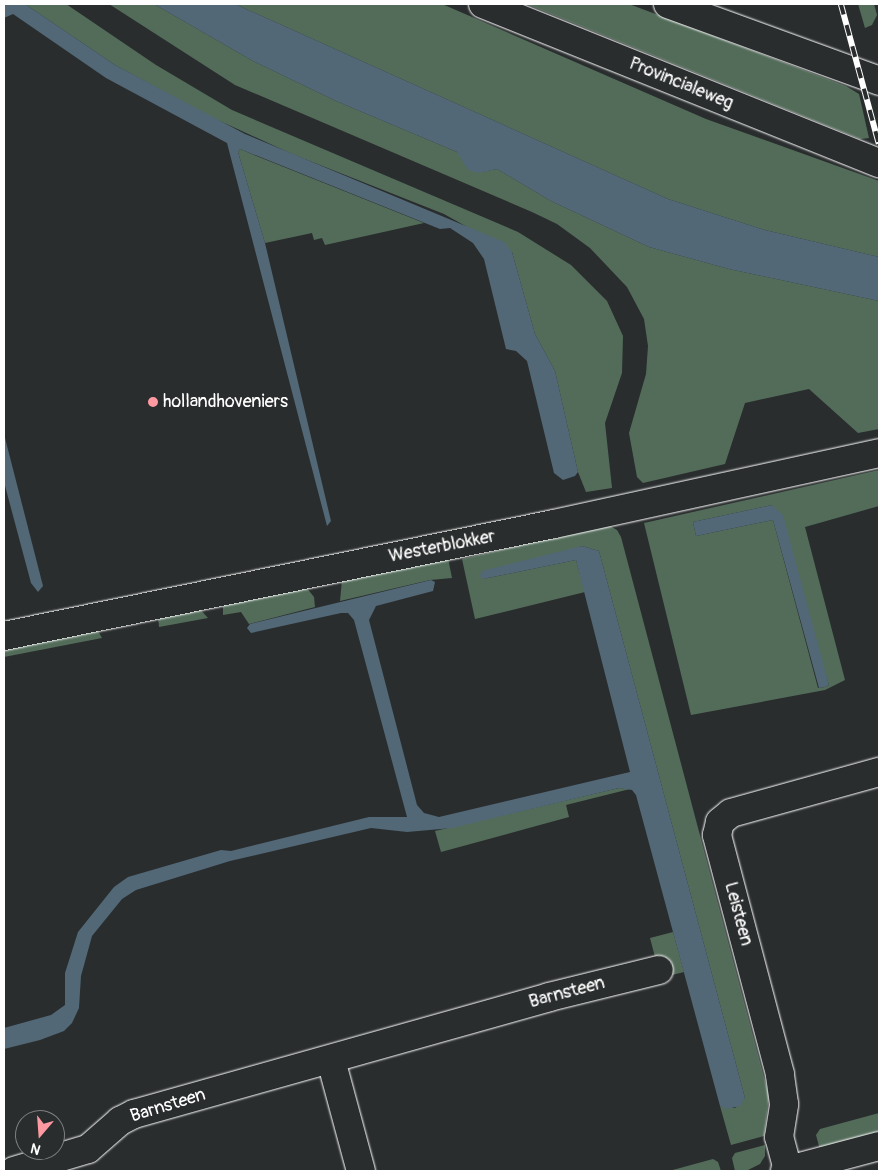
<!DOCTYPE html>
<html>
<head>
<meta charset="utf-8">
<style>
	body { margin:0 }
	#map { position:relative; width:883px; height:1175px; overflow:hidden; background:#2a2d2e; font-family:Pangolin,sans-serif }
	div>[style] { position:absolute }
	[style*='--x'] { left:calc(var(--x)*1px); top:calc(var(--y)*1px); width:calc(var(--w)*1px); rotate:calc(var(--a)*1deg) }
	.green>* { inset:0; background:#536c5a }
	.water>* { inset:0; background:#526876 }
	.roads { filter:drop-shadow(0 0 1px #fff) drop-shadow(0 0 1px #fff) }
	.minor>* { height:28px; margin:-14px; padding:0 14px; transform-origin:14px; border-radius:14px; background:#2a2d2e }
	.major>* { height:28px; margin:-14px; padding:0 14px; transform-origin:14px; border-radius:14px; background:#2a2d2e }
	.rail>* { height:5.5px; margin-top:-2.75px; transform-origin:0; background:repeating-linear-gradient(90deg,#2a2d2e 0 11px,#fff 0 22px); box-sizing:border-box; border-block:1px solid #fff }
	.dots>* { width:14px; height:14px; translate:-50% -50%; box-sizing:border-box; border:2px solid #2a2d2e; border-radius:50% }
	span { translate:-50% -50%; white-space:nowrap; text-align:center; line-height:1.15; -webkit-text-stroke:4px #2a2d2e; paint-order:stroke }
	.street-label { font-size:18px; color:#fff }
	.poi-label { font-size:18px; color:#fff }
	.left { translate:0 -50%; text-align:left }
	.frame { position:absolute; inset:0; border:5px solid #fff; pointer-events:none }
	.north { position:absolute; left:15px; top:1110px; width:50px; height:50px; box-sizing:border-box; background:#2a2d2e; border:1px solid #7f8182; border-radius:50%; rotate:198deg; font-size:14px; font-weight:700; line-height:20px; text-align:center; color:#fff }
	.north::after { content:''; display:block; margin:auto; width:18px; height:22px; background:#ff9aa2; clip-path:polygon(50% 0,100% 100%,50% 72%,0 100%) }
</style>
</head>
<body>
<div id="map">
	<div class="green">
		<div style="clip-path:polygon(25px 4px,66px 4px,156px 65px,232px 110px,518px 232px,571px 265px,607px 301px,623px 336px,622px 373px,605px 423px,612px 488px,586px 492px,578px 472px,555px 371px,535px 334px,512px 252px,444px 214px,292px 154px,209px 116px,115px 65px)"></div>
		<div style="clip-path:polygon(109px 4px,154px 4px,253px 61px,336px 101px,457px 152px,467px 163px,481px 172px,497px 169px,551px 201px,649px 247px,729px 269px,879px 301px,879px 429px,858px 433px,809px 389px,745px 403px,725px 464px,643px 483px,637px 477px,629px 433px,646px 374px,648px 346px,644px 319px,627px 287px,590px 248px,557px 224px,532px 212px,235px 85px)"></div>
		<div style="clip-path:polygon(235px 4px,442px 4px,706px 119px,879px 181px,879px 257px,765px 230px,668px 199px)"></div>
		<div style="clip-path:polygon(526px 4px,629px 4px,846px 86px,859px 94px,869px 138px,860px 139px)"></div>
		<div style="clip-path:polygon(858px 4px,874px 4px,877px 15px,872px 25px,865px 28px)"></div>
		<div style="clip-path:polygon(240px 149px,254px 155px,424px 223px,325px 245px,322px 238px,314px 240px,312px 233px,265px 243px,238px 152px)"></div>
		<div style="clip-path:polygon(evenodd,879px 470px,879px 506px,805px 527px,845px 680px,825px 690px,691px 715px,644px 523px,879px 470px,772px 505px,829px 685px,825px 687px,818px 688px,773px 520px,696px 536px,693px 522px,772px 505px)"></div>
		<div style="clip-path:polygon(608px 525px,617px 530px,621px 537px,769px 1096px,764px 1136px,731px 1145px,720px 1106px,735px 1108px,745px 1098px,599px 551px,582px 546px,483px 579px,576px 560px,585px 592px,475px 619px,462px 559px)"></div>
		<div style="clip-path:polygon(448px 558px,452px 578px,430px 580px,340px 601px,342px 580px)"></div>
		<div style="clip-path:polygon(306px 587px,314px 597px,315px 607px,249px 624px,241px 612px,223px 615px,223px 605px)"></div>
		<div style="clip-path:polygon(199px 608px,208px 618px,159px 627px,158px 616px)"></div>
		<div style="clip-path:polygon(97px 629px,102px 638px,4px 657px,4px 647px)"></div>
		<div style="clip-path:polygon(619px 788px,630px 789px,566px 805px,569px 817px,441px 852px,435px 831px)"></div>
		<div style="clip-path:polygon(673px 932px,684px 972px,668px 976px,662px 957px,655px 957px,650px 938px)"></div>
		<div style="clip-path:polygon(879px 1113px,879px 1134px,820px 1150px,816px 1135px,820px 1129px)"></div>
		<div style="clip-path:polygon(765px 1145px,765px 1156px,760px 1164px,746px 1171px,735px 1171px,732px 1158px,735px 1153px)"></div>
		<div style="clip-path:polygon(713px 1159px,718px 1162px,721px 1171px,669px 1171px)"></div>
	</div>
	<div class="water">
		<div style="clip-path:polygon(4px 4px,25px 4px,115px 65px,245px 134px,504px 242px,512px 252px,535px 334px,555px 371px,578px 472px,575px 476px,563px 480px,554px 473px,527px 361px,516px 351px,506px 349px,484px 259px,473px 243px,450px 228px,440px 229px,240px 149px,238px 152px,265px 243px,331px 521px,327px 526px,227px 143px,106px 78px,13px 14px,4px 18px)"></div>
		<div style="clip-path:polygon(154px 4px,235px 4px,668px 199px,765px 230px,879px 257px,879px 301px,729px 269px,649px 247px,551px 201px,497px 169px,479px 173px,468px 170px,457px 152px,336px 101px,253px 61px)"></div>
		<div style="clip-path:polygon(4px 434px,43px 586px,38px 592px,31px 583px,4px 482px)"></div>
		<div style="clip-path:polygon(772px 505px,783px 515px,829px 685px,825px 687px,819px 688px,773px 520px,696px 536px,693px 522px)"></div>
		<div style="clip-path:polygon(582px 546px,599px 551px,745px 1098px,740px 1106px,727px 1109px,720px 1106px,636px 795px,632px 790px,619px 788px,452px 828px,407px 832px,371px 828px,230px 861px,136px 890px,122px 899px,92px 936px,81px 976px,79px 1008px,72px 1023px,64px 1031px,40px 1040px,4px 1049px,4px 1028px,51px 1015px,65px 1005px,65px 973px,78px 932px,114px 887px,128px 877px,221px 850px,231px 851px,369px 817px,407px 817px,354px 620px,348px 613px,341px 613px,251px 633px,247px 628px,250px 624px,431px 580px,435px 582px,433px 591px,376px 606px,369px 620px,417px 805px,424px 813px,439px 817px,630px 772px,576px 560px,483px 579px,480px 576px,482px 571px)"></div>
	</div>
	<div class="roads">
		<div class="minor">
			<div style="--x:4;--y:636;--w:561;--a:-11.51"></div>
			<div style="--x:554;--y:524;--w:333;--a:-12.3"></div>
			<div style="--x:331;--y:1060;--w:115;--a:74.9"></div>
			<div style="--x:788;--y:1170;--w:34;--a:-105"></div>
			<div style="--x:779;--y:1137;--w:33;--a:-81"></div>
			<div style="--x:784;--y:1104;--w:30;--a:-98"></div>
			<div style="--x:780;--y:1074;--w:247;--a:-104.8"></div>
			<div style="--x:717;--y:835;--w:13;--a:-77"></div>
			<div style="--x:720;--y:822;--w:14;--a:-39"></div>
			<div style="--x:731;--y:813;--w:154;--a:-15.5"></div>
			<div style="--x:14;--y:1171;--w:77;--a:-16.6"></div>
			<div style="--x:88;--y:1149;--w:43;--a:-41.2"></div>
			<div style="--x:120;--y:1121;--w:16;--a:-27"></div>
			<div style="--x:134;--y:1114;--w:431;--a:-15.7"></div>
			<div style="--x:549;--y:997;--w:113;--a:-13.8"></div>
			<div style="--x:785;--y:1171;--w:97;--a:-14.9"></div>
		</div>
		<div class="major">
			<div style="--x:483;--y:4;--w:427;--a:21.9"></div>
			<div style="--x:668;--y:4;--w:225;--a:20"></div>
		</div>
	</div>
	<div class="rail">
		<div style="--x:841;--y:4;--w:145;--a:74.8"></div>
	</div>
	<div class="dots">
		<div style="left:153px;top:402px;background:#ff9aa2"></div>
	</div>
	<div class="street-label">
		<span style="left:681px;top:84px;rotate:22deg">Provincialeweg</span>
		<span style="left:442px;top:547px;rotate:-11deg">Westerblokker</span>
		<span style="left:738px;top:914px;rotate:75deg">Leisteen</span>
		<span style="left:567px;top:993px;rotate:-15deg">Barnsteen</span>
		<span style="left:168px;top:1106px;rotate:-17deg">Barnsteen</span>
	</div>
	<div class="poi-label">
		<span class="left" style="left:163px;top:402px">hollandhoveniers</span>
	</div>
	<div class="frame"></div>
	<div class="north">N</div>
</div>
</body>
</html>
